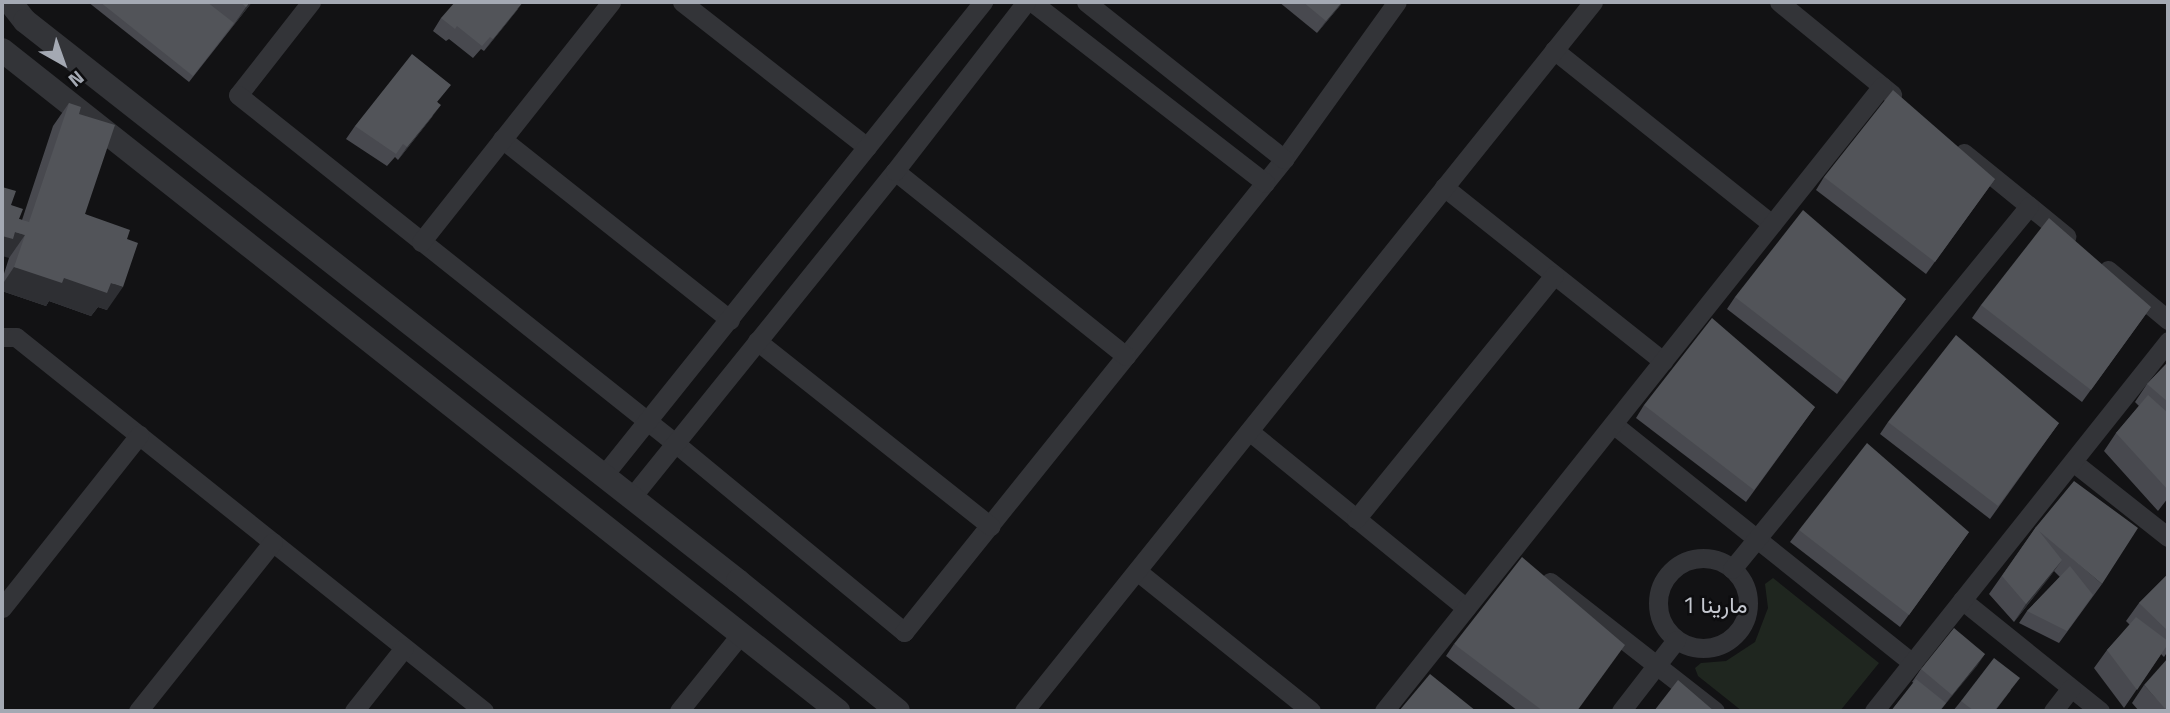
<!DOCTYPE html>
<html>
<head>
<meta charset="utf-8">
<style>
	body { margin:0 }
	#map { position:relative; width:2170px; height:713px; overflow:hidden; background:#121214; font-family:"Titillium Web",Vazirmatn,sans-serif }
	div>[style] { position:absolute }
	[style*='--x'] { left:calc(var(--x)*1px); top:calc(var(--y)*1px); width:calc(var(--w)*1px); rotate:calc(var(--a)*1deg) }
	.green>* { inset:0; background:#1f261f }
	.minor>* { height:19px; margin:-9.5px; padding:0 9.5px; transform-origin:9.5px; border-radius:9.5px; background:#333438 }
	.minor>.ring { margin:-9.5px; padding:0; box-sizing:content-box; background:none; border:19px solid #333438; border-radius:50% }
	.tertiary>* { height:24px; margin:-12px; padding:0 12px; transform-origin:12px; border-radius:12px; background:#333438 }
	.wall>* { inset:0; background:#48494f }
	.shaded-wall>* { inset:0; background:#2e2f33 }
	.building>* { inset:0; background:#525459 }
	span { translate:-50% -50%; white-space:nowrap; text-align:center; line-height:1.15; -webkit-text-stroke:5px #0d0d0f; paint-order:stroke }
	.neighbourhood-label { font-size:23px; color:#c5c8d0 }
	.frame { position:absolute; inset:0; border:4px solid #a4a9b3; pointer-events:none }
	.north { position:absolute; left:28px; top:28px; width:70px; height:70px; -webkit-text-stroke:5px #0d0d0f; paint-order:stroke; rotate:140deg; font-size:19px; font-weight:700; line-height:28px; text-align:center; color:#a4a9b3 }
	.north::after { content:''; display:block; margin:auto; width:24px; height:32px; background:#a4a9b3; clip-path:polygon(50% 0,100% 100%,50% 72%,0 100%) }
</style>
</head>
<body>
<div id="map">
	<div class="green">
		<div style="clip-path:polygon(1773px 578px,1879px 663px,1840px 711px,1742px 711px,1698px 676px,1695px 668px,1701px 663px,1726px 661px,1755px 642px,1768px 608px,1765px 584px)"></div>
	</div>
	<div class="minor">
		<div style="--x:311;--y:2;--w:118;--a:128.1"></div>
		<div style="--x:238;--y:95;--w:559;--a:38.53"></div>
		<div style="--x:675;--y:443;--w:297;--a:39.5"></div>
		<div style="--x:904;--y:632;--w:607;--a:-51.22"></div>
		<div style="--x:1284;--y:159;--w:193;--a:-54.3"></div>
		<div style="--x:682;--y:2;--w:235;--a:38.1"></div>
		<div style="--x:1032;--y:2;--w:295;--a:37.8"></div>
		<div style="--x:1086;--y:2;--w:253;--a:38.4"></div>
		<div style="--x:1779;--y:2;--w:146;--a:39.2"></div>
		<div style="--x:1554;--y:50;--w:279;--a:38.6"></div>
		<div style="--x:502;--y:139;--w:291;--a:38.4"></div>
		<div style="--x:1964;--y:153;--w:132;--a:39.1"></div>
		<div style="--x:895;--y:171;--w:296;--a:38.7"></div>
		<div style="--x:1444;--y:187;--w:280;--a:38.5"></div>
		<div style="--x:421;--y:242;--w:306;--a:-51.6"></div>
		<div style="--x:2108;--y:270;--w:78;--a:39.8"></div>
		<div style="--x:2;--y:337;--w:14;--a:0"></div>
		<div style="--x:16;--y:337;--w:599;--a:38.63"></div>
		<div style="--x:757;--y:341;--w:298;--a:38.4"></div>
		<div style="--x:1613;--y:424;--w:383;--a:38.6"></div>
		<div style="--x:1249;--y:431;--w:280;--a:39.2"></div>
		<div style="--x:2073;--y:462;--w:121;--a:38.3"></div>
		<div style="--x:603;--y:476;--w:608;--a:-51.28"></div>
		<div style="--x:631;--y:498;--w:420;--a:-51.1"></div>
		<div style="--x:895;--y:171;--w:214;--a:-52.2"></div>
		<div style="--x:1356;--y:519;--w:314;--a:-50.9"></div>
		<div class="ring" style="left:1658px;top:558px;width:71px;height:71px"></div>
		<div style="--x:1732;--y:569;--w:469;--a:-50.7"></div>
		<div style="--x:1137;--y:571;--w:223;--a:38.8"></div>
		<div style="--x:1550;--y:582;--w:209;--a:38"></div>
		<div style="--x:1962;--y:600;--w:177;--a:38.8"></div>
		<div style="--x:2;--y:608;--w:221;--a:-51.6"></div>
		<div style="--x:138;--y:711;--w:216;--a:-51.4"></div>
		<div style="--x:354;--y:711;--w:80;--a:-51.6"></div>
		<div style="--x:679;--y:711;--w:99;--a:-51.2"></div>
		<div style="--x:1024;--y:711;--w:909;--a:-51.25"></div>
		<div style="--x:1384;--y:711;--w:799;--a:-51.45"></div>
		<div style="--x:1621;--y:711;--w:90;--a:-52.2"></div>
		<div style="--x:1874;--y:711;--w:473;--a:-51.5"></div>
		<div style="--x:2053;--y:711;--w:29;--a:-52"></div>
	</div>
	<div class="tertiary">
		<div style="--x:10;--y:2;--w:24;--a:52"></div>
		<div style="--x:25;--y:21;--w:907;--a:38.15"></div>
		<div style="--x:738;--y:581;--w:206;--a:39.1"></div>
		<div style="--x:2;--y:50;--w:1066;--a:38.33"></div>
	</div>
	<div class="wall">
		<div style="clip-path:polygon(88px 2px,252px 2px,189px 82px)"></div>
		<div style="clip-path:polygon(1279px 2px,1343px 2px,1317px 33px)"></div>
		<div style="clip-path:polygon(518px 9px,484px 51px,481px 49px,473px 58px,449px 39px,446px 41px,433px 31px,441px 18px)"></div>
		<div style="clip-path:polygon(438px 102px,432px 117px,398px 160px,395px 157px,387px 166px,346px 139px,355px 126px)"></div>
		<div style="clip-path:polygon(69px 103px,79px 114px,85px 214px,127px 239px,107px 310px,98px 307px,91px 316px,49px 301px,46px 306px,2px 291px,2px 280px,9px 258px,11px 205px,19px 219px,22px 220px,53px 126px)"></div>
		<div style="clip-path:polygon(1824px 177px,1995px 179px,1926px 274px,1816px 190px)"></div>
		<div style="clip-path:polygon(1735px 297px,1906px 299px,1837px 394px,1727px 309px)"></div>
		<div style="clip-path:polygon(1981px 305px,2151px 307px,2082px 402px,1972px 318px)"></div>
		<div style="clip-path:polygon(2168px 362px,2168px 498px,2158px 511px,2104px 451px,2116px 433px,2139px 406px,2135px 402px,2147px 384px)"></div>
		<div style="clip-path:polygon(1644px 405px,1815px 407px,1746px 502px,1636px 418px)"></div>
		<div style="clip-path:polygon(1888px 422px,2059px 423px,1990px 519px,1880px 434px)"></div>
		<div style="clip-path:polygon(2036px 527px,2102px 584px,2059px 643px,2019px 623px,2027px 611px,2060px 577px,2054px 571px,2014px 622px,1989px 594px)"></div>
		<div style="clip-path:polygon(1799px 530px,1969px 532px,1900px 627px,1790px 542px)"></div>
		<div style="clip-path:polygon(2168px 574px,2168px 651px,2164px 657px,2161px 654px,2124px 708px,2094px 668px,2107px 650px,2130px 625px,2126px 621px,2139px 603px)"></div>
		<div style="clip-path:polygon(1454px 644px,1577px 711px,1518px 711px,1446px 656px)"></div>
		<div style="clip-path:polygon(1985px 654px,1940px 711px,1891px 711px,1914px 683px,1912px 682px,1921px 669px)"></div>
		<div style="clip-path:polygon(2144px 685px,2168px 711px,2139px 711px,2132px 703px)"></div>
		<div style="clip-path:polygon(2011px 690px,1995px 711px,1953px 711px,1961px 701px)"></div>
	</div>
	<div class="shaded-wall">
		<div style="clip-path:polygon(250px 2px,252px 2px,230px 30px,246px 7px)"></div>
		<div style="clip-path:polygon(523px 2px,518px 9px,484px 51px,493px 39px)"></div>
		<div style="clip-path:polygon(1342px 2px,1343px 2px,1317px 33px,1326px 21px)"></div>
		<div style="clip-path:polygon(441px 105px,432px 117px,398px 160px,407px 147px)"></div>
		<div style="clip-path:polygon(15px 232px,25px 235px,9px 258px,2px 256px,2px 236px)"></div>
		<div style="clip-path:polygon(14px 267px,64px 278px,111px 283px,123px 287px,107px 310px,98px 307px,91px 316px,49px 301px,46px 306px,2px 291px,2px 285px)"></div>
		<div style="clip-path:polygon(2062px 560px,2049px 578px,2014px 622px,2026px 604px)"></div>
		<div style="clip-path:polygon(1985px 654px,1977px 666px,1943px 707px,1952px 695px)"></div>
	</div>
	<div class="building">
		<div style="clip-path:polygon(100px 2px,207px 2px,234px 23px,193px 76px)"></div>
		<div style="clip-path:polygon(240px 2px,250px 2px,246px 7px)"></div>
		<div style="clip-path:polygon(455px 2px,523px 2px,493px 39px,490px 37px,482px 46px,457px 26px,455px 29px,441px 18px)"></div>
		<div style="clip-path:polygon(1303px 2px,1342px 2px,1326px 21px)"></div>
		<div style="clip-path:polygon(412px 54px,451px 85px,437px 102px,441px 105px,407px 147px,403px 144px,396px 154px,355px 126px)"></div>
		<div style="clip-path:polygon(1893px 90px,1995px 179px,1935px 262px,1824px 177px)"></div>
		<div style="clip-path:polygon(69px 103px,81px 107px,79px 114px,115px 125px,85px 214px,130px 230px,127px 239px,138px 243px,123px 287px,111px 283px,107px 293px,64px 278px,62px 283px,14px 267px,25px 235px,15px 232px,13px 239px,2px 236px,2px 187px,16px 191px,11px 205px,23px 209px,19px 219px,29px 222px)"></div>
		<div style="clip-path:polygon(1803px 210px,1906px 299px,1845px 382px,1735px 297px)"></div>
		<div style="clip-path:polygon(2049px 218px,2151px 307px,2091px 390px,1981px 305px)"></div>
		<div style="clip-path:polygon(1712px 318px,1815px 407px,1754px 490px,1644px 405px)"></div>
		<div style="clip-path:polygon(1956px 335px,2059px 423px,1998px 506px,1888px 422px)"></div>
		<div style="clip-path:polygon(2168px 362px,2168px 402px,2147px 384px)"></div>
		<div style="clip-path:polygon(2148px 395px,2168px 413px,2168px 490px,2116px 433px)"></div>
		<div style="clip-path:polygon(1867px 443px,1969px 532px,1909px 615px,1799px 530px)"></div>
		<div style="clip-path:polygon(2074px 481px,2138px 528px,2102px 584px,2039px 531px,2062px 560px,2026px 604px,2002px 576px,2036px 527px)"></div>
		<div style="clip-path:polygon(1522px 557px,1625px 645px,1577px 711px,1543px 711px,1454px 644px)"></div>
		<div style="clip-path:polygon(2070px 566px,2093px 595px,2067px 631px,2027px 611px)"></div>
		<div style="clip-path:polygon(2168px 574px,2168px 631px,2139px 603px)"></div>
		<div style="clip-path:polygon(2136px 617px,2168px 641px,2168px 644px,2137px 690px,2107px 650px)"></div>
		<div style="clip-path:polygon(1954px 628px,1985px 654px,1952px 695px,1921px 669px)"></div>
		<div style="clip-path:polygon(1994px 658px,2020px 678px,1994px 711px,1974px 711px,1961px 701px)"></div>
		<div style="clip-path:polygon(2168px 658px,2168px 711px,2167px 711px,2144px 685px)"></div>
		<div style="clip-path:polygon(1430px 674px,1476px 711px,1399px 711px)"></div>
		<div style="clip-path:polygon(1916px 679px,1946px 703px,1939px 711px,1891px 711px)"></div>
		<div style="clip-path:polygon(1678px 680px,1714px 711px,1654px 711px)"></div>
	</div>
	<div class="neighbourhood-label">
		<span style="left:1715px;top:605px">مارینا 1</span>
	</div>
	<div class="frame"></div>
	<div class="north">N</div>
</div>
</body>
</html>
